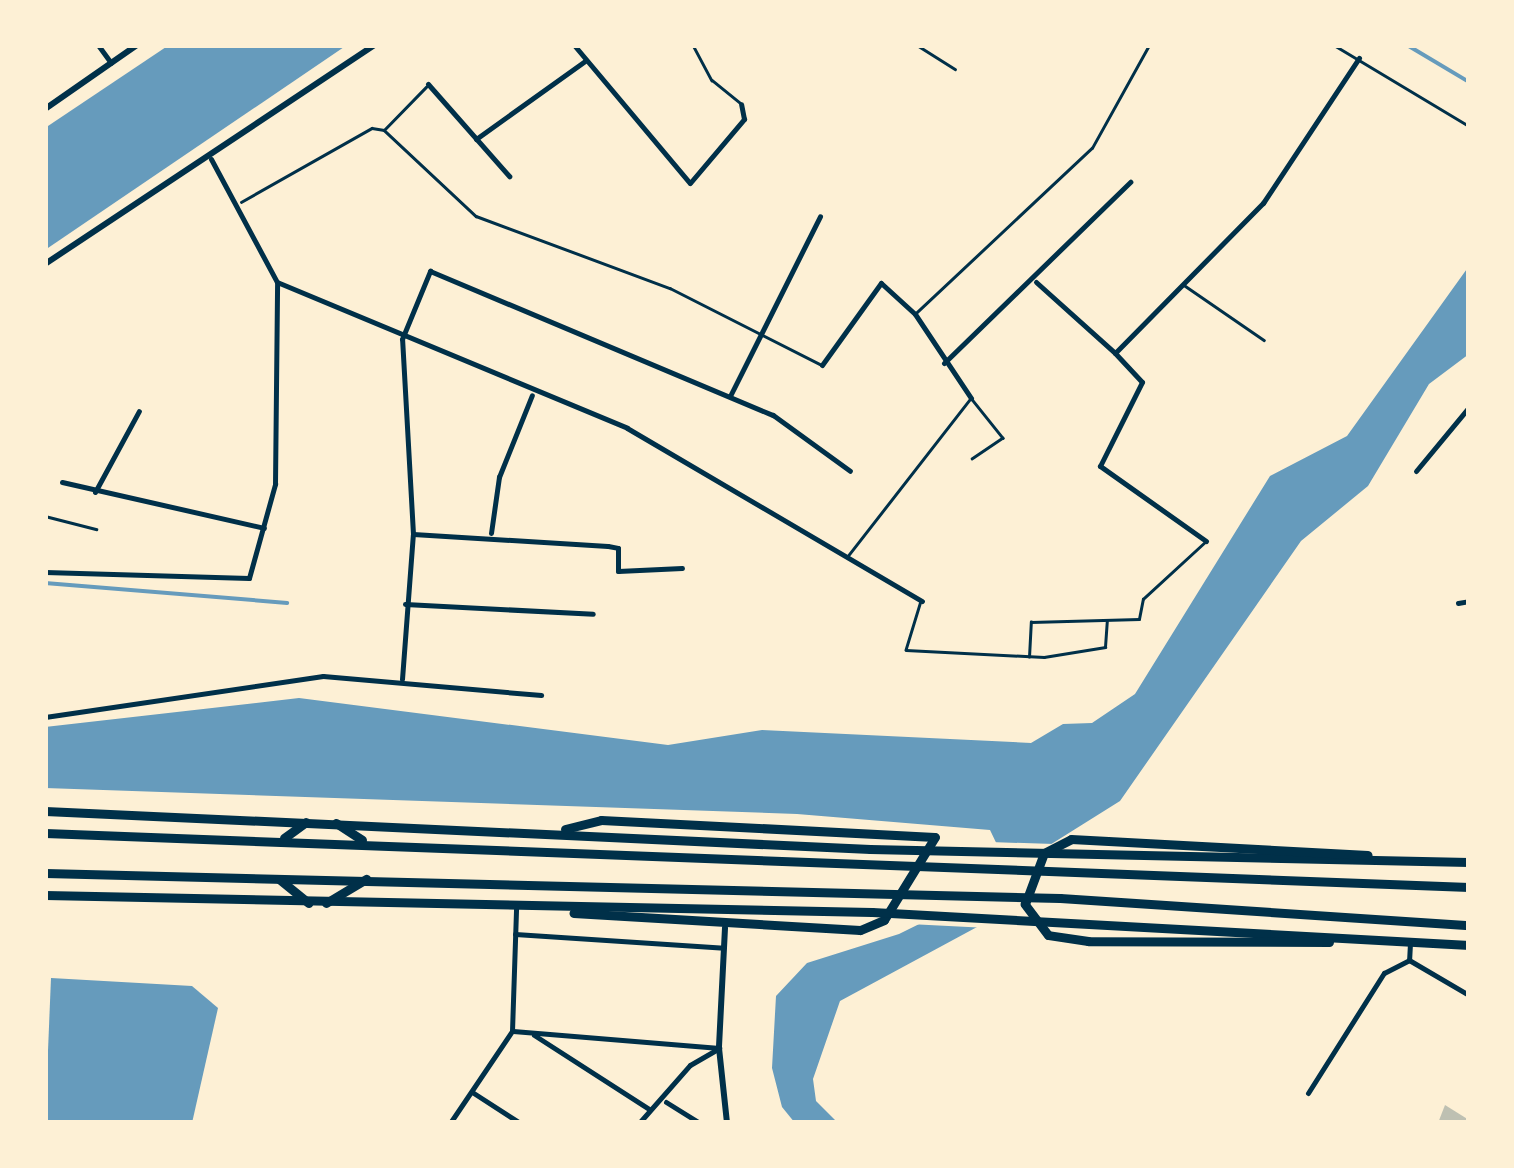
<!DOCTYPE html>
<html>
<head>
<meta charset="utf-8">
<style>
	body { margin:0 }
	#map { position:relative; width:1514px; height:1168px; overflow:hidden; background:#fdf0d5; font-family:Cabin,sans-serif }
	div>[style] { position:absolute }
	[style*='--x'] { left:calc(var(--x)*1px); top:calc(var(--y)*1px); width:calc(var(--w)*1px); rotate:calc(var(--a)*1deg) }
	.water>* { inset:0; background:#669bbc }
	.pier>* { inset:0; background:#fdf0d5 }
	.stream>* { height:4px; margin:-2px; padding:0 2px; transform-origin:2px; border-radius:2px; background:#669bbc }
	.building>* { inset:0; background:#bec0b2 }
	.service>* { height:2.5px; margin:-1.25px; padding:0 1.25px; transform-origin:1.25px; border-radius:1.25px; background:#003049 }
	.minor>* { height:5px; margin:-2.5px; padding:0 2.5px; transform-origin:2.5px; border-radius:2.5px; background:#003049 }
	.tertiary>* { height:6px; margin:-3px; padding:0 3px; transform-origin:3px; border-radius:3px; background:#003049 }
	.primary>* { height:9px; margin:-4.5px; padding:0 4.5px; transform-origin:4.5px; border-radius:4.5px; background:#003049 }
	.trunk>* { height:9px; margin:-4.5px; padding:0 4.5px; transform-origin:4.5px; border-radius:4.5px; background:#003049 }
	span { translate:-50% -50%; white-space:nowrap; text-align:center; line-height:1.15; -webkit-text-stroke:8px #fdf0d5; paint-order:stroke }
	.frame { position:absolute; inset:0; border:48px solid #fdf0d5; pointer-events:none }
</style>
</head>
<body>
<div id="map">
	<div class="water">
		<div style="clip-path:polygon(169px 45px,347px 45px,45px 250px,45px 128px)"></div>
		<div style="clip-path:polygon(1469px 266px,1469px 354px,1429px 384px,1368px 486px,1301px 541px,1120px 801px,1037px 853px,990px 920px,840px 1001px,813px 1079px,816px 1101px,838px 1123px,795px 1123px,782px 1107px,772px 1068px,776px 996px,807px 963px,899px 934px,984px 892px,1002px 855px,990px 830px,797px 814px,45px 788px,45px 727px,299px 698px,668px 745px,762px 730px,1031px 743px,1063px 724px,1092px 723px,1135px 694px,1270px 476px,1347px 436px)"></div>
		<div style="clip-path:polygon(51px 978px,192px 986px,218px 1008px,192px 1123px,45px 1123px)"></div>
	</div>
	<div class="pier">
		<div style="clip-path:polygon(990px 842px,1054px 844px,988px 928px,909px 924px,980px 888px,997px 866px)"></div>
	</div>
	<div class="stream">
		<div style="--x:1407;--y:45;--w:72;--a:30.8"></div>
		<div style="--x:45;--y:583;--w:243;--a:4.7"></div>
	</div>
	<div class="building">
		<div style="clip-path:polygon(1445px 1105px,1469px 1120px,1469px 1123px,1438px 1123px)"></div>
	</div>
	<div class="service">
		<div style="--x:693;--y:45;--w:40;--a:62"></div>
		<div style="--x:712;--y:80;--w:36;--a:39"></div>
		<div style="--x:917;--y:45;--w:45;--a:32.3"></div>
		<div style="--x:1334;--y:45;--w:157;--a:31"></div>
		<div style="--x:384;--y:130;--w:126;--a:43.1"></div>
		<div style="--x:476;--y:216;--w:207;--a:20.4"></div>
		<div style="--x:670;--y:288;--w:170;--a:26.9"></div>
		<div style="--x:241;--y:202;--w:150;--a:-29.5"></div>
		<div style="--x:372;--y:128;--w:12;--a:9"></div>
		<div style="--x:384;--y:130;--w:60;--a:-45.7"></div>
		<div style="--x:1184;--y:285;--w:97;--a:34.5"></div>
		<div style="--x:916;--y:313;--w:241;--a:-43.2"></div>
		<div style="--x:1092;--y:148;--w:118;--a:-61"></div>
		<div style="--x:45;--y:516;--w:53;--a:14.3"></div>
		<div style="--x:847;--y:557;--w:202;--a:-52.1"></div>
		<div style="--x:971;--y:398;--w:51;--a:51.3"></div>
		<div style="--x:1003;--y:438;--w:37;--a:146"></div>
		<div style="--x:921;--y:601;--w:51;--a:107"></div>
		<div style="--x:906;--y:650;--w:138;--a:2.9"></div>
		<div style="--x:1044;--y:657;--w:62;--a:-9.3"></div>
		<div style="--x:1105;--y:647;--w:26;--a:-86"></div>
		<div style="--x:1029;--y:657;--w:35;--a:-87"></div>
		<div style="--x:1031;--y:622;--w:108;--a:-1.6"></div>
		<div style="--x:1139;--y:619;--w:20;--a:-79"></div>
		<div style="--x:1143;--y:599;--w:84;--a:-42.6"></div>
	</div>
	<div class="minor">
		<div style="--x:98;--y:45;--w:22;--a:54"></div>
		<div style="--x:574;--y:45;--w:180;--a:50"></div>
		<div style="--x:690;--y:183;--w:84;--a:-49.8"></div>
		<div style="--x:744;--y:119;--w:15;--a:-101"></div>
		<div style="--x:428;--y:84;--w:123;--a:48.6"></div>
		<div style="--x:476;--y:139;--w:134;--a:-35.6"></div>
		<div style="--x:211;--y:159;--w:140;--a:61.8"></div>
		<div style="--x:277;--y:282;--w:379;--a:22.6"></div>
		<div style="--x:627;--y:428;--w:342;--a:30.4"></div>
		<div style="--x:1036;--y:282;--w:106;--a:41.9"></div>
		<div style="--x:944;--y:363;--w:260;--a:-44.2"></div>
		<div style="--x:822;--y:365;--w:101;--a:-54.3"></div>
		<div style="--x:881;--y:283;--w:46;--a:42.4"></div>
		<div style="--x:915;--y:314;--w:101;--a:56.3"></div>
		<div style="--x:730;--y:396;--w:201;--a:-63.4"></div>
		<div style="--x:1416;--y:471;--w:83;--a:-50.4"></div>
		<div style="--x:62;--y:482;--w:207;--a:12.8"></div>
		<div style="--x:95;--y:492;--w:92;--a:-61.5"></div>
		<div style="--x:491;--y:533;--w:57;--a:-81.9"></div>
		<div style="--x:499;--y:477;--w:88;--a:-68.1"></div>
		<div style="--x:413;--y:534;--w:195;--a:3.5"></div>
		<div style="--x:608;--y:546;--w:10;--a:11"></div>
		<div style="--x:618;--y:548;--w:23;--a:90"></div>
		<div style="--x:618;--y:571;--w:64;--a:-2.7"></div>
		<div style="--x:1206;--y:541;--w:130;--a:-144.7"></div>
		<div style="--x:1100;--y:466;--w:94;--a:-63.4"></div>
		<div style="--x:1142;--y:382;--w:40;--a:-133"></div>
		<div style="--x:1115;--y:353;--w:211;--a:-45.4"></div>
		<div style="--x:1263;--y:203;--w:174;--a:-56.5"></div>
		<div style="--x:45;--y:572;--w:204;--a:1.7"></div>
		<div style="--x:249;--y:578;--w:98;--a:-74.5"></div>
		<div style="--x:275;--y:484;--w:200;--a:-89.4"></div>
		<div style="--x:1458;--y:603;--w:11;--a:-10"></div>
		<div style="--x:405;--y:604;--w:188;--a:3"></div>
		<div style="--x:402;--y:679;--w:145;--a:-85.7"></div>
		<div style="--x:413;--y:534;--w:195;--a:-93.2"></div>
		<div style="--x:402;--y:339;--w:74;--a:-67.6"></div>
		<div style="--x:430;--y:271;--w:372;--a:22.8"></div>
		<div style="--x:773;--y:415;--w:95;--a:36"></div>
		<div style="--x:45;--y:717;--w:281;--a:-8.4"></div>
		<div style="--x:323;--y:676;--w:219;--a:5"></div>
		<div style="--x:515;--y:934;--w:209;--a:3.8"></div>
		<div style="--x:1410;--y:943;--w:17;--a:93"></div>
		<div style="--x:1409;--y:960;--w:69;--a:30.3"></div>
		<div style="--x:513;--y:1031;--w:207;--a:4.7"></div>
		<div style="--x:534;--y:1035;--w:137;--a:32.8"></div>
		<div style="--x:472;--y:1092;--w:57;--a:32.9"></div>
		<div style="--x:1308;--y:1093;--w:142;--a:-57.7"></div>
		<div style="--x:1384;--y:973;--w:28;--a:-27"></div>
		<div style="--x:666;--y:1102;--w:39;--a:32"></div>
		<div style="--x:450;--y:1123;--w:111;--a:-56"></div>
		<div style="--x:512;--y:1031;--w:123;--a:-88.1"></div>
		<div style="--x:639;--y:1123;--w:77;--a:-48.7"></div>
		<div style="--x:690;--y:1065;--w:32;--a:-30"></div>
	</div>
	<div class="tertiary">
		<div style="--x:45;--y:109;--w:112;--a:-34.8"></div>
		<div style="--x:45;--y:264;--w:396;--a:-33.6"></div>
		<div style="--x:725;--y:928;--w:120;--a:92.9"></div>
		<div style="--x:719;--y:1048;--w:75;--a:83.9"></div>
	</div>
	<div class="primary">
		<div style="--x:45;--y:811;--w:826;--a:2.64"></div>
		<div style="--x:870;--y:849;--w:599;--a:1.24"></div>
		<div style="--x:565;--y:829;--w:37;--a:-14"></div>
		<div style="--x:601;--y:820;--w:334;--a:2.9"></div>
		<div style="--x:935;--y:837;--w:97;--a:121.6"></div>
		<div style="--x:884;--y:920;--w:26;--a:157"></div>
		<div style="--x:860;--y:930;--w:287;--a:-176.6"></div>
		<div style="--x:45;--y:895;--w:827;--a:1.18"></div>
		<div style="--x:872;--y:912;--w:598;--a:3.16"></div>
		<div style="--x:1329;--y:942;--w:241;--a:-179.8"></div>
		<div style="--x:1088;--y:941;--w:40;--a:-171.5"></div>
		<div style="--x:1048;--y:935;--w:39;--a:-127"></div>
		<div style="--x:1025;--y:904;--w:54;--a:-69.6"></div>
		<div style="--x:1044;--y:853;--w:30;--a:-27"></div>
		<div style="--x:1071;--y:839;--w:297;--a:3.1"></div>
	</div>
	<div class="trunk">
		<div style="--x:336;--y:823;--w:31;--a:33"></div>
		<div style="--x:45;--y:833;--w:1425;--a:2.17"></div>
		<div style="--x:284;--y:838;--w:27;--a:-36"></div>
		<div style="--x:45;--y:873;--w:1015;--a:1.41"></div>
		<div style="--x:1060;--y:898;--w:410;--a:3.8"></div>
		<div style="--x:279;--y:879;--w:38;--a:39"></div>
		<div style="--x:326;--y:903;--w:47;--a:-31"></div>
	</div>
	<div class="frame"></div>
</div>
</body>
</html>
